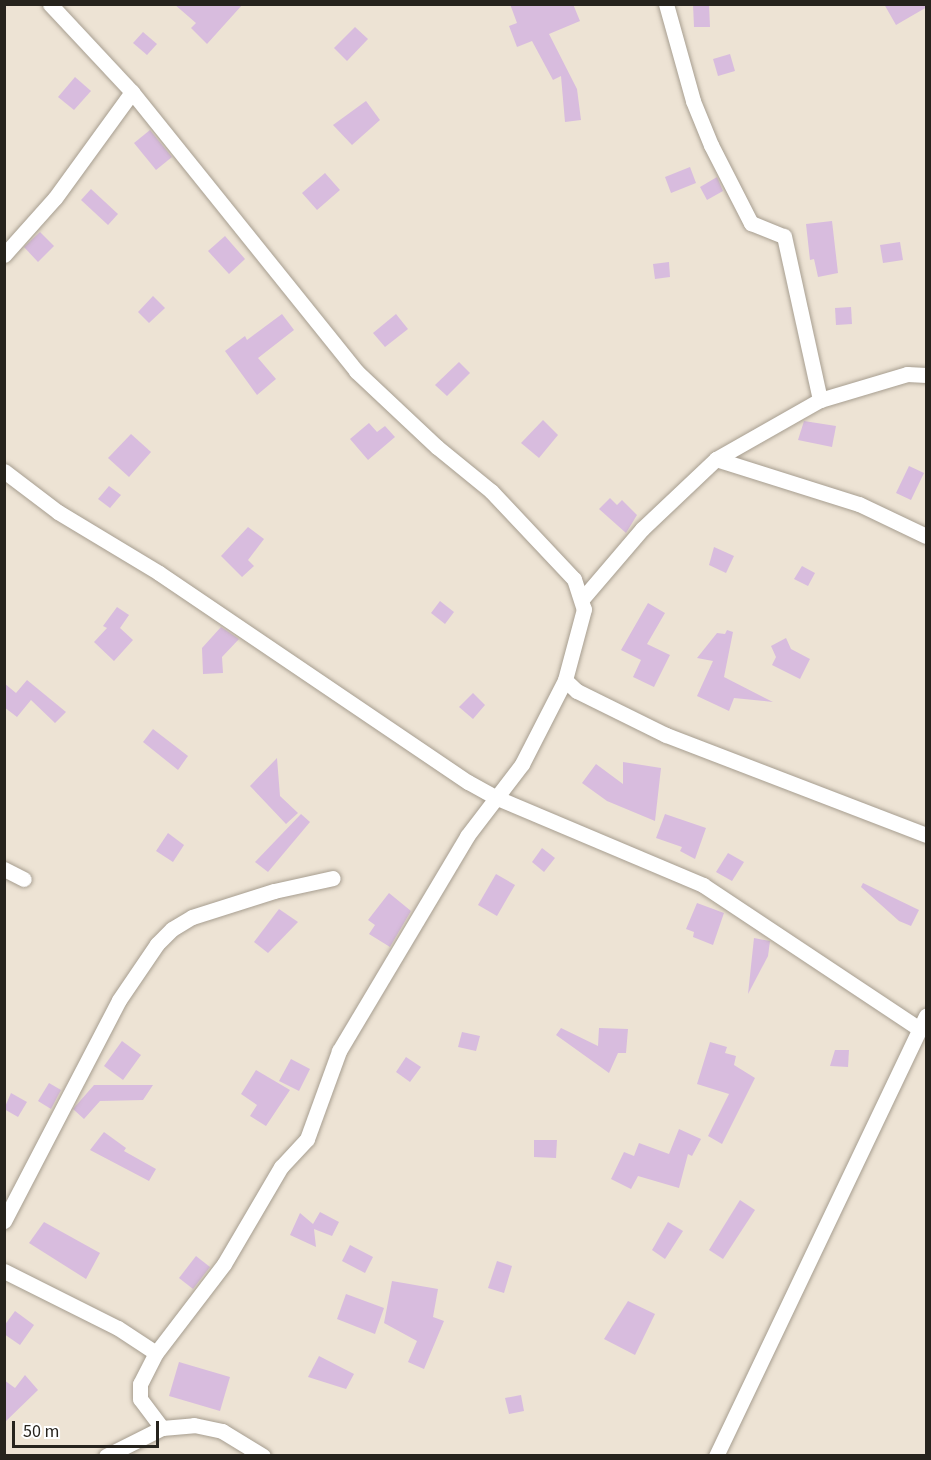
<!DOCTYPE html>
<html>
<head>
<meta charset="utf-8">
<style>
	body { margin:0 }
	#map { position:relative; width:931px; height:1460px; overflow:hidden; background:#ede3d4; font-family:"Source Sans 3",sans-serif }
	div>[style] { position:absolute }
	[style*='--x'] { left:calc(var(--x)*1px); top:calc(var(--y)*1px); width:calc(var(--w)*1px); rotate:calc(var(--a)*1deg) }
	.building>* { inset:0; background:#d8bcde }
	.roads { filter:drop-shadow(0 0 2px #a79e90) drop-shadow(0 0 2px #a79e90) }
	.street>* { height:15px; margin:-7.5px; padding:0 7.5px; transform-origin:7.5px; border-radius:7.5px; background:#fff }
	span { translate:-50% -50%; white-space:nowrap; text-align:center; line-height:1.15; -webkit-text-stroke:5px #fff; paint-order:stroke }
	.frame { position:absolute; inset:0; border:6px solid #26231d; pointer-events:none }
	.scale { position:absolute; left:12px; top:1421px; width:147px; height:27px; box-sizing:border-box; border:3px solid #26231d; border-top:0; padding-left:8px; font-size:18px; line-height:21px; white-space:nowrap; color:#26231d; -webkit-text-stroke:4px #fff; paint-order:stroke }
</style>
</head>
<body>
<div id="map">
	<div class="building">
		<div style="clip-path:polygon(174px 4px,243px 4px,207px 44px,191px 28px,196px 23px)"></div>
		<div style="clip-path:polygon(510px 4px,573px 4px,580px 21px,549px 34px,577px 89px,581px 120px,565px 122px,561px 76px,553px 80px,532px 41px,517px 47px,509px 26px,517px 23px)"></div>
		<div style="clip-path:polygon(693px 4px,709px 4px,710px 27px,694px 27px)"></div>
		<div style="clip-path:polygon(884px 4px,927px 4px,927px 7px,896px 25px)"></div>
		<div style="clip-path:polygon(355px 27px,368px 39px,347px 61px,334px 48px)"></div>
		<div style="clip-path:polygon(143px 32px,157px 44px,147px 55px,133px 43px)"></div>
		<div style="clip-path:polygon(730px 54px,735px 71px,718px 76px,713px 59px)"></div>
		<div style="clip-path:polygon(75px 77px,91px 91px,74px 110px,58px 97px)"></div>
		<div style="clip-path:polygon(366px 101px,380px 120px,352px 145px,333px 125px)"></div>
		<div style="clip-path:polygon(150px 130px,172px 157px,156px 170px,134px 143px)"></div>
		<div style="clip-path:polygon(690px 167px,696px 183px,671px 193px,665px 177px)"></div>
		<div style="clip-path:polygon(325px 173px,340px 190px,317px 210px,302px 193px)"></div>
		<div style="clip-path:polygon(717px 177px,723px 191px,707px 200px,700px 187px)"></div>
		<div style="clip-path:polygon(91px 189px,118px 214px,108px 225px,81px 200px)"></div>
		<div style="clip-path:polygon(832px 221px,838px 273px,818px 277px,814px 259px,810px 260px,806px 224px)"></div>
		<div style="clip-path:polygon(40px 232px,54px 246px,38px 262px,24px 247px)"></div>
		<div style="clip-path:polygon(225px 236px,245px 259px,229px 274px,208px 251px)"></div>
		<div style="clip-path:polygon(900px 242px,903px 260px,883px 263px,880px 245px)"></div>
		<div style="clip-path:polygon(669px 262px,670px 277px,655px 279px,653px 264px)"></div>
		<div style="clip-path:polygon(153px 296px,165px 308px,149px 323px,138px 312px)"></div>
		<div style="clip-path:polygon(851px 307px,852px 324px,836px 325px,835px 308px)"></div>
		<div style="clip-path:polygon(282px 314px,294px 330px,258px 358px,276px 379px,257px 395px,225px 351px,245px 336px,247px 340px)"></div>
		<div style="clip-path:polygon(396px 314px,408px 329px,385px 347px,373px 333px)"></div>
		<div style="clip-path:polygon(459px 362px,470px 373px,447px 396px,435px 385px)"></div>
		<div style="clip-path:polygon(543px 420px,558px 435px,539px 458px,521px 443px)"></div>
		<div style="clip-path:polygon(804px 421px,836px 426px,832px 447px,798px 440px)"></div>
		<div style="clip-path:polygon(369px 423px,377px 432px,385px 426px,395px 437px,368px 460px,350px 439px)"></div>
		<div style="clip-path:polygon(131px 434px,151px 452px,129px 477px,108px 458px)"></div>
		<div style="clip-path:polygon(909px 466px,924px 473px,911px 500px,896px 493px)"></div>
		<div style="clip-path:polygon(109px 486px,121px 495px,110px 508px,98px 499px)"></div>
		<div style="clip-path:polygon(610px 498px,617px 505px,622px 500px,637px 515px,626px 533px,599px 509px)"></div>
		<div style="clip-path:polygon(248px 527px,264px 539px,248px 560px,254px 566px,242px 577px,221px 556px)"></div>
		<div style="clip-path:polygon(714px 547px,734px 556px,726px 573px,709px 565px)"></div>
		<div style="clip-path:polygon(802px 566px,815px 573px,808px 586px,794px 579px)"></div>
		<div style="clip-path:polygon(440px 601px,454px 612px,445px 624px,431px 613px)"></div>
		<div style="clip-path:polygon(648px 603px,665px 613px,647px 644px,670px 655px,654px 687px,633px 677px,641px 660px,621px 650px)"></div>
		<div style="clip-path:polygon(117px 607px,129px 615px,120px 628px,133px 640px,114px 661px,94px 642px,107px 628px,103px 626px)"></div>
		<div style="clip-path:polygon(221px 627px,239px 639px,222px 657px,223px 673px,203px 674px,202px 648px)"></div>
		<div style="clip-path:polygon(727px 630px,733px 632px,724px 677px,773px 702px,734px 698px,729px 711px,697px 696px,713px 661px,697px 658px,717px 633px,725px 634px)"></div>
		<div style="clip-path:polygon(786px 638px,791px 649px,810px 659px,800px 679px,772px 665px,776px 657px,771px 646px)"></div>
		<div style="clip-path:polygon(27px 680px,66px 712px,55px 723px,31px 700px,17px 717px,4px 707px,4px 683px,16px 693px)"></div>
		<div style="clip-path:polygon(473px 693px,485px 705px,473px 719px,459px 707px)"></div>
		<div style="clip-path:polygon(153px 729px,188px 756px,178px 770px,143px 742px)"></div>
		<div style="clip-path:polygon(277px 758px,280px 796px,298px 813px,286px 824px,250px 786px)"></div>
		<div style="clip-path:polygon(623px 762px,661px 768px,655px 821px,607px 801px,582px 783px,596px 764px,623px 784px)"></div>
		<div style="clip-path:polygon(301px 814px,310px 822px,268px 872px,255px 862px)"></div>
		<div style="clip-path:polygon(665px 814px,706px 828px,695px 859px,680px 851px,682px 847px,656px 838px)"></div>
		<div style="clip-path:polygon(168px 833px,184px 845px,173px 862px,156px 851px)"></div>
		<div style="clip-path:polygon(542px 848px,555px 858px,544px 872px,532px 862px)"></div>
		<div style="clip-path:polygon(728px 853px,744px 862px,732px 881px,716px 872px)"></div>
		<div style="clip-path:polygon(496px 874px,515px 885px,497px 916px,478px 905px)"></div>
		<div style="clip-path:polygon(863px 883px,919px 910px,911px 926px,899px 921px,861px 887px)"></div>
		<div style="clip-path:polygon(389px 893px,411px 911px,390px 947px,369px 934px,375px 925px,368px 920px)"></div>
		<div style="clip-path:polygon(697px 903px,724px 913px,713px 945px,693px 937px,694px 932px,686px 929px)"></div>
		<div style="clip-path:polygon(279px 909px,298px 922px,268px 953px,254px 942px)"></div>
		<div style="clip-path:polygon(754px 938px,770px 941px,768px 956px,748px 994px)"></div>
		<div style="clip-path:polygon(561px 1028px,598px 1046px,599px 1028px,628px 1029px,626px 1053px,618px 1053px,609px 1073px,556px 1035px)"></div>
		<div style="clip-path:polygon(462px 1032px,480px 1036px,476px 1051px,458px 1047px)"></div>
		<div style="clip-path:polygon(122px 1041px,141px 1055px,123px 1080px,104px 1066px)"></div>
		<div style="clip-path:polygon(710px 1042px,727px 1047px,725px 1053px,736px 1056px,734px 1065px,755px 1078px,722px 1144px,708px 1136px,729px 1094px,697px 1084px)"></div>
		<div style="clip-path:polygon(835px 1050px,849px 1050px,848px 1067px,830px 1066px)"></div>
		<div style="clip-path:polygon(406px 1057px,421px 1067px,410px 1082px,396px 1072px)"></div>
		<div style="clip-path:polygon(291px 1059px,310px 1069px,299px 1091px,279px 1081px)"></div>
		<div style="clip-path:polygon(256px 1070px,290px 1090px,266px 1126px,250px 1116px,257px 1105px,241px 1094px)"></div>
		<div style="clip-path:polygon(49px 1083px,61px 1090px,51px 1109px,38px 1101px)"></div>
		<div style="clip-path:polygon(94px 1085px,153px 1085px,143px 1100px,100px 1101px,84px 1119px,73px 1109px)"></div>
		<div style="clip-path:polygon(11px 1093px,27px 1102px,18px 1117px,4px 1109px)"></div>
		<div style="clip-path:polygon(679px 1129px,701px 1139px,692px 1156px,688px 1154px,679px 1188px,638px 1176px,631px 1189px,611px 1179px,624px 1152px,634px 1156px,639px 1143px,669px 1154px)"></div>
		<div style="clip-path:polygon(104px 1132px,126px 1148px,124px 1151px,156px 1169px,149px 1181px,90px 1150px)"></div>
		<div style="clip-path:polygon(534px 1140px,557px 1140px,556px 1158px,534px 1157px)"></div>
		<div style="clip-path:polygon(740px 1200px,755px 1210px,723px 1259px,709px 1250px)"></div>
		<div style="clip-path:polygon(320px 1212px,339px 1222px,332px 1236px,314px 1229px,316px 1247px,290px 1235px,300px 1213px,313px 1224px)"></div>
		<div style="clip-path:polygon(44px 1222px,100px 1253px,86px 1279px,29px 1243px)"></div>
		<div style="clip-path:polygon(668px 1222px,683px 1231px,665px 1259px,652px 1250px)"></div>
		<div style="clip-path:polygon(350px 1245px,373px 1257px,365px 1273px,342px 1261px)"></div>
		<div style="clip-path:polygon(196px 1256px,210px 1267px,193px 1289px,179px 1278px)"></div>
		<div style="clip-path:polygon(497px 1261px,512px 1266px,504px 1293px,488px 1288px)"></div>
		<div style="clip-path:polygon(392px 1281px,438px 1289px,433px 1317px,444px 1321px,424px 1369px,408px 1362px,417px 1341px,384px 1323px)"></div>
		<div style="clip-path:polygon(346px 1294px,384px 1308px,375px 1334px,337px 1319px)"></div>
		<div style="clip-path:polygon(628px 1301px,655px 1314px,635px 1355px,604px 1339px)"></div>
		<div style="clip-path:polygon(15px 1311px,34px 1325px,20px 1345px,4px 1334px,4px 1326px)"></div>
		<div style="clip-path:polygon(319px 1356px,354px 1374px,346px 1389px,308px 1377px)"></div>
		<div style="clip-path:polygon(179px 1362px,230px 1377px,220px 1411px,169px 1396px)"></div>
		<div style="clip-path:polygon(25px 1375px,38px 1390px,4px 1423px,4px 1380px,15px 1388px)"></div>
		<div style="clip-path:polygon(521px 1395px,524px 1411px,509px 1414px,505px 1398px)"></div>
	</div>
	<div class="roads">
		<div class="street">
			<div style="--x:50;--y:4;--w:120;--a:47"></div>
			<div style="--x:132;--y:92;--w:358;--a:51.2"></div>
			<div style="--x:356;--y:371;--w:111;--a:43.2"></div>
			<div style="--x:437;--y:447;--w:70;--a:39.2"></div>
			<div style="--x:491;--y:491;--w:121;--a:46.7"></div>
			<div style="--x:574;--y:579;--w:32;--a:72"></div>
			<div style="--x:584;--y:609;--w:73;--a:105"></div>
			<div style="--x:565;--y:680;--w:16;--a:43"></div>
			<div style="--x:577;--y:691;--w:99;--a:26.3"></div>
			<div style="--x:666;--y:735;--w:279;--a:21"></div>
			<div style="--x:666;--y:4;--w:101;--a:74.4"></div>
			<div style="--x:693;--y:101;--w:48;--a:67.8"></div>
			<div style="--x:711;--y:145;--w:88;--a:62.9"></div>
			<div style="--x:751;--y:223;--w:35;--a:22"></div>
			<div style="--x:784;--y:236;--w:168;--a:77.6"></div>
			<div style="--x:4;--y:255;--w:76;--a:-48.2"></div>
			<div style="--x:55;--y:198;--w:131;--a:-54"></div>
			<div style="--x:716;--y:459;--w:150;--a:17.5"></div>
			<div style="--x:859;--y:504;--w:74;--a:25.5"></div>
			<div style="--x:4;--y:471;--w:68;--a:37.2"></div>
			<div style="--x:58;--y:512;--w:118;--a:31.1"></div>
			<div style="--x:159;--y:573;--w:373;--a:34.1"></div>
			<div style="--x:468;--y:782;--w:31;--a:29"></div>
			<div style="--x:495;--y:797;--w:226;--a:22.9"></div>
			<div style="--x:703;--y:885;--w:260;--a:33.6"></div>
			<div style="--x:583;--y:598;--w:91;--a:-49.5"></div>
			<div style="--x:642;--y:529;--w:102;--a:-43.4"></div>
			<div style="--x:716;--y:459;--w:120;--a:-29.6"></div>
			<div style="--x:820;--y:400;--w:91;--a:-16.6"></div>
			<div style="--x:907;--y:374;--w:19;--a:3"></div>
			<div style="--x:4;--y:869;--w:22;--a:27"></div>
			<div style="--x:4;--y:1221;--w:249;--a:-62.5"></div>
			<div style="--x:119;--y:1000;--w:68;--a:-55.8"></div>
			<div style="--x:157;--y:944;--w:21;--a:-45"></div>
			<div style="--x:172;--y:929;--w:23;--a:-31"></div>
			<div style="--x:192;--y:917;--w:86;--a:-17.6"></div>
			<div style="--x:274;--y:891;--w:60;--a:-12.4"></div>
			<div style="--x:4;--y:1271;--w:127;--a:26.6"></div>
			<div style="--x:118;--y:1328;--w:45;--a:33.3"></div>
			<div style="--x:162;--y:1428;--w:36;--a:-127"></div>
			<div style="--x:140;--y:1399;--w:15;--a:-90"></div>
			<div style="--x:140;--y:1384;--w:35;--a:-63"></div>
			<div style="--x:156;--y:1353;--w:112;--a:-52.6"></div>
			<div style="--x:224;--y:1264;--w:113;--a:-59.6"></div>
			<div style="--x:281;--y:1167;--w:38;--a:-47"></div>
			<div style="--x:307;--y:1139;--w:94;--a:-70"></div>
			<div style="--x:339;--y:1051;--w:250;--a:-59.2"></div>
			<div style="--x:467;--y:836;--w:91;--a:-52.6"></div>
			<div style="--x:522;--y:764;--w:94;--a:-62.9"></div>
			<div style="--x:106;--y:1456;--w:63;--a:-26.6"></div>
			<div style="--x:162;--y:1428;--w:32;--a:-5"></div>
			<div style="--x:194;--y:1425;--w:29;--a:12"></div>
			<div style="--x:222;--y:1431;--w:48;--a:31.4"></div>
			<div style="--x:716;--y:1456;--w:488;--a:-64.5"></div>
		</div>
	</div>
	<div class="frame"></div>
	<div class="scale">50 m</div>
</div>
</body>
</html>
